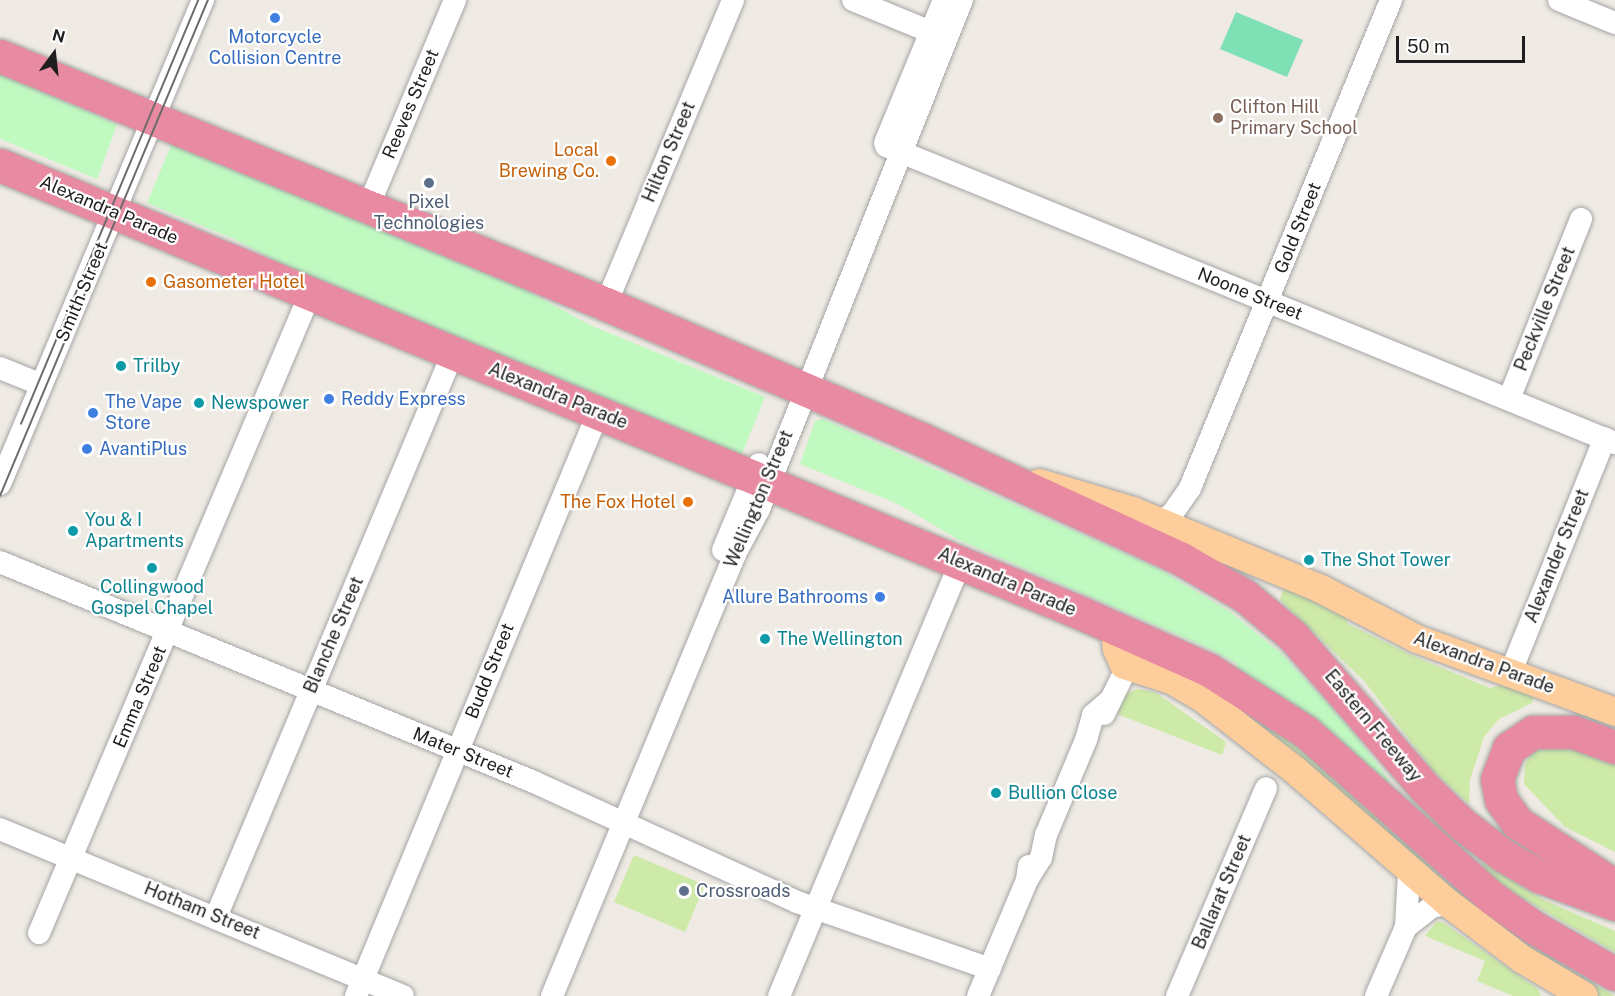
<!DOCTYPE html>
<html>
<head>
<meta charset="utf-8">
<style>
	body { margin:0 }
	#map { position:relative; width:1615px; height:996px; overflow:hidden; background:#efebe4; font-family:"Public Sans",sans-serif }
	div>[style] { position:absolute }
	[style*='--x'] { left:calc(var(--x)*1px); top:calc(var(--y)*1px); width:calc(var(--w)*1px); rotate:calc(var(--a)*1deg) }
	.grass>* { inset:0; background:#cdeaa8 }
	.park>* { inset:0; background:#c0fac1 }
	.pitch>* { inset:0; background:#80e0b5 }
	.roads { filter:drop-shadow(0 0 2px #a5a5a5) drop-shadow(0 0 2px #a5a5a5) }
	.minor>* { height:22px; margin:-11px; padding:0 11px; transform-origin:11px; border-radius:11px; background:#fff }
	.major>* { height:28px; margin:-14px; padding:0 14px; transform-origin:14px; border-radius:14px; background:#fdcd9b }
	.highway>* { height:33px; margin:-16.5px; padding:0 16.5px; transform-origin:16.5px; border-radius:16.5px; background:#e88aa1 }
	.tram>* { height:1.5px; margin:-0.75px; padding:0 0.75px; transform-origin:0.75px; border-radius:0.75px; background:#6c6c6c }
	.dots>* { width:16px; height:16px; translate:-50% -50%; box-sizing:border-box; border:3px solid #fff; border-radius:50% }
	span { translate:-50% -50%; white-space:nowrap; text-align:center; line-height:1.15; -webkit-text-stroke:4.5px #fff; paint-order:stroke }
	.shop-label { font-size:18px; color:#366cbe }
	.left { translate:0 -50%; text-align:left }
	.right { translate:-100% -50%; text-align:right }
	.street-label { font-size:18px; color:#1e1e1e }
	.education-label { font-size:18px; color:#785e54 }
	.food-label { font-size:18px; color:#c56008 }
	.service-label { font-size:18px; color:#4e5e75 }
	.culture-label { font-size:18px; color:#0d838f }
	.north { position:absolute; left:24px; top:24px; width:60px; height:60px; -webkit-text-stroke:4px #fff; paint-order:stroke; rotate:15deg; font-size:16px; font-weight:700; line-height:24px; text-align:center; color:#1e1e1e }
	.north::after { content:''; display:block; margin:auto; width:21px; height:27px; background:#1e1e1e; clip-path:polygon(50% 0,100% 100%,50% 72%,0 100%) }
	.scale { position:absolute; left:1396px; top:36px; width:129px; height:27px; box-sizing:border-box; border:3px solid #1e1e1e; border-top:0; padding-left:8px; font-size:18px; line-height:21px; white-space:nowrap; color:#1e1e1e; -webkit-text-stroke:4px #fff; paint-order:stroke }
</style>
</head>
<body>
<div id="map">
	<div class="grass">
		<div style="clip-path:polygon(1285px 583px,1344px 611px,1348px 624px,1418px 658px,1490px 688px,1506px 684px,1536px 689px,1532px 703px,1499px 719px,1484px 737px,1470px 780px,1469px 804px,1434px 772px,1365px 682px,1280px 600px)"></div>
		<div style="clip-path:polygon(1173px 666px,1295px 741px,1444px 879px,1530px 946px,1615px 996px,1598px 996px,1547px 967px)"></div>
		<div style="clip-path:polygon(1137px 689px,1155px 692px,1226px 742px,1222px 755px,1117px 714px,1125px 694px)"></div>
		<div style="clip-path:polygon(1549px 743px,1615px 756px,1615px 852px,1565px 827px,1524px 784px,1525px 765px,1532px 752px)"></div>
		<div style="clip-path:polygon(634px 855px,705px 885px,685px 932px,614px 902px)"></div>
		<div style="clip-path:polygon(1481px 862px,1546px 901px,1615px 931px,1615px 952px,1512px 892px,1485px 872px)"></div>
		<div style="clip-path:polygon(1437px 921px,1444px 923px,1538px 989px,1541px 996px,1513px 996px,1477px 981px,1485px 961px,1425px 936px)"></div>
	</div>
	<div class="park">
		<div style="clip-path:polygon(0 72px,117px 125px,97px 179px,0 139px)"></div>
		<div style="clip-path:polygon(172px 143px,524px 289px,590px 325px,765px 397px,741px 456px,289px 268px,234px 239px,147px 203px)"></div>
		<div style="clip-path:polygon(823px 419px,1157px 568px,1229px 611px,1281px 653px,1350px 728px,1391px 782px,1381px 780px,1240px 672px,1236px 663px,1206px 647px,959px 540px,898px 504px,800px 464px,815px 421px)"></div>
	</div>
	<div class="pitch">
		<div style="clip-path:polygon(1236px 12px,1303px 40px,1287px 77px,1220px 49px)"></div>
	</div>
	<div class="roads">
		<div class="minor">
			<div style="--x:853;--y:0;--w:97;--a:22.3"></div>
			<div style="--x:1559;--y:0;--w:61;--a:22.3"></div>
			<div style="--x:885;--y:143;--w:155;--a:-67.6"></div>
			<div style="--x:886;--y:146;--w:787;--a:22.17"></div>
			<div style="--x:368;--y:207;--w:225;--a:-67.2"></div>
			<div style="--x:606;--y:304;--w:329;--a:-67.3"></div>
			<div style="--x:0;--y:368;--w:45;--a:22"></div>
			<div style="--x:1509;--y:399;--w:194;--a:-68.2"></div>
			<div style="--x:0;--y:484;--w:525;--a:-67.25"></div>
			<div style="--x:1160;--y:522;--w:14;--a:-34"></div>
			<div style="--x:1172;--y:514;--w:32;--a:-55"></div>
			<div style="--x:1190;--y:488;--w:528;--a:-67.61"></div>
			<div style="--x:723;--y:550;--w:93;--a:-67.3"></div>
			<div style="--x:0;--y:562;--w:578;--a:22.39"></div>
			<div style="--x:534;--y:782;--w:289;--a:24.5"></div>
			<div style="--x:797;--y:902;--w:204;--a:19.1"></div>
			<div style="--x:1510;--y:674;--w:254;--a:-68.1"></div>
			<div style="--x:1104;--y:714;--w:52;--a:-63.9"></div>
			<div style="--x:0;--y:829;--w:436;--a:22.5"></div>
			<div style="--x:1027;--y:880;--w:26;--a:-58"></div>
			<div style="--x:1041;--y:858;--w:24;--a:-78"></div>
			<div style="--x:1046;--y:835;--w:103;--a:-67.2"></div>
			<div style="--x:1086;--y:740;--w:26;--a:-74"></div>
			<div style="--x:1093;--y:715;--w:21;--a:-41"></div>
			<div style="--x:216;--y:917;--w:612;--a:-67.21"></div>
			<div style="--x:1406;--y:927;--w:33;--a:-38"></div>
			<div style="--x:1432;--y:907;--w:16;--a:-14"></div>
			<div style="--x:39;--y:933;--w:694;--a:-67.02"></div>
			<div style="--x:356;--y:996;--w:631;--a:-67.46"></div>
			<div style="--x:552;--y:996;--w:478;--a:-67.5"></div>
			<div style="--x:735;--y:554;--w:51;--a:-61.9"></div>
			<div style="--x:759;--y:509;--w:548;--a:-68.26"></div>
			<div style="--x:779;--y:996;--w:469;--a:-67.3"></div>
			<div style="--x:978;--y:996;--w:126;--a:-67.1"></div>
			<div style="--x:1027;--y:880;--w:14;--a:-82"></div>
			<div style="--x:1177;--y:996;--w:226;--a:-66.8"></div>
			<div style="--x:1376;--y:996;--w:75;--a:-66.5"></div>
			<div style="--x:1406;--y:927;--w:56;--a:-86.9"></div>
		</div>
		<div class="major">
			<div style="--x:1039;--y:483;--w:98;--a:16.6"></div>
			<div style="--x:1133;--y:511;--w:204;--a:22.5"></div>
			<div style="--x:1321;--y:589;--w:108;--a:27.5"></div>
			<div style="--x:1417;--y:639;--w:211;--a:20.2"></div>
			<div style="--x:1115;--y:628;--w:21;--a:85"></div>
			<div style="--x:1117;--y:649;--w:17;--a:66"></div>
			<div style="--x:1124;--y:665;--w:49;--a:17.7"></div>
			<div style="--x:1171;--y:680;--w:34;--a:30"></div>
			<div style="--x:1201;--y:697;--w:120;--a:37.9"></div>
			<div style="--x:1296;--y:771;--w:201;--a:41"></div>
			<div style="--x:1448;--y:903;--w:93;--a:37.1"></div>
			<div style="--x:1522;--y:959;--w:72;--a:30.8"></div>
		</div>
		<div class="highway">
			<div style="--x:0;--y:56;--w:655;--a:22.26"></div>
			<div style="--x:606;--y:304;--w:345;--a:23.2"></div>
			<div style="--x:923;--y:440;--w:283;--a:24.7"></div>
			<div style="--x:1180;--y:558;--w:75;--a:30.3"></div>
			<div style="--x:1245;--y:596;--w:62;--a:39.8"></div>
			<div style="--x:1293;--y:636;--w:204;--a:49"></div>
			<div style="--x:1427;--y:790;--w:49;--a:44.2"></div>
			<div style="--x:1462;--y:824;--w:53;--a:37.3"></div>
			<div style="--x:1504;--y:856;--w:40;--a:29.7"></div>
			<div style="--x:1539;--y:876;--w:81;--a:20.2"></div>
			<div style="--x:0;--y:165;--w:1170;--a:22.51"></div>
			<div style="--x:1081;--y:613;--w:140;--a:24"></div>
			<div style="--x:1209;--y:670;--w:115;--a:32.6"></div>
			<div style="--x:1306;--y:732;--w:248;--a:41.7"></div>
			<div style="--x:1491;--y:897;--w:54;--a:35.2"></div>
			<div style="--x:1535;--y:928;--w:92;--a:29.9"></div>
			<div style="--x:1615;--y:747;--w:45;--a:-160.3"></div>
			<div style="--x:1573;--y:732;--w:40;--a:180"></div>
			<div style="--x:1533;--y:732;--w:29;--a:146"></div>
			<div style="--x:1509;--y:748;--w:33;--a:111"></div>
			<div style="--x:1497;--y:779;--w:21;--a:79"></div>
			<div style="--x:1501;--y:800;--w:29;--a:54"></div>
			<div style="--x:1518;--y:823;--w:116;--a:33"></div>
		</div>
	</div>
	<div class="tram">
		<div style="--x:21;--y:424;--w:459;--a:-67.3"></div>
		<div style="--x:0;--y:496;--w:538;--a:-67.25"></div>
	</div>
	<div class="dots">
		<div style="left:275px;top:18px;background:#3f7fe0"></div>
		<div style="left:1218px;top:118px;background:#8d6e63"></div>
		<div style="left:611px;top:161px;background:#e8710a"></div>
		<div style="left:429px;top:183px;background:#5c6f8a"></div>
		<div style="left:151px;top:282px;background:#e8710a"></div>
		<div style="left:121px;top:366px;background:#0f9aa8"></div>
		<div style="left:329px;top:399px;background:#3f7fe0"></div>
		<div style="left:199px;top:403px;background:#0f9aa8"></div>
		<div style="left:93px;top:413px;background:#3f7fe0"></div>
		<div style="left:87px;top:449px;background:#3f7fe0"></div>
		<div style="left:688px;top:502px;background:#e8710a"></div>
		<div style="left:73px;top:531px;background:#0f9aa8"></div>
		<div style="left:1309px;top:560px;background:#0f9aa8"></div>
		<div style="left:152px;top:568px;background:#0f9aa8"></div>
		<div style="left:880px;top:597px;background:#3f7fe0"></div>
		<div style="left:765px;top:639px;background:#0f9aa8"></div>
		<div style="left:996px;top:793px;background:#0f9aa8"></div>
		<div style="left:684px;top:891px;background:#5c6f8a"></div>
	</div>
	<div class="shop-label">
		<span style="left:275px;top:48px">Motorcycle<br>Collision Centre</span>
		<span class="left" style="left:341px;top:399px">Reddy Express</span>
		<span class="left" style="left:105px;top:413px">The Vape<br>Store</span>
		<span class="left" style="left:99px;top:449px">AvantiPlus</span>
		<span class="right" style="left:868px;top:597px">Allure Bathrooms</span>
	</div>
	<div class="street-label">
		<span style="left:411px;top:104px;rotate:-67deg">Reeves Street</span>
		<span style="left:669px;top:152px;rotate:-67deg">Hilton Street</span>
		<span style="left:109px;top:210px;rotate:23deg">Alexandra Parade</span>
		<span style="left:1298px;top:228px;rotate:-68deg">Gold Street</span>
		<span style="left:82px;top:292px;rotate:-67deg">Smith Street</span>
		<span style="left:1250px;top:294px;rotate:22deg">Noone Street</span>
		<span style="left:1545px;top:309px;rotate:-68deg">Peckville Street</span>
		<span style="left:558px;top:396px;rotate:22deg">Alexandra Parade</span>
		<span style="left:759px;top:499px;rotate:-67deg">Wellington Street</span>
		<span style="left:1557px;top:556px;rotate:-68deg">Alexander Street</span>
		<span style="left:1007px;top:582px;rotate:23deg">Alexandra Parade</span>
		<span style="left:334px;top:635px;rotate:-67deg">Blanche Street</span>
		<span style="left:1484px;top:663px;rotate:20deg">Alexandra Parade</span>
		<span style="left:490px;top:671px;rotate:-68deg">Budd Street</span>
		<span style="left:140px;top:697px;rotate:-67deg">Emma Street</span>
		<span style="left:1373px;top:726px;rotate:50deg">Eastern Freeway</span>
		<span style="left:463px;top:753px;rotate:22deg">Mater Street</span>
		<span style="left:1222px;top:892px;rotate:-67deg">Ballarat Street</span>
		<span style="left:202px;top:911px;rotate:22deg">Hotham Street</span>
	</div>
	<div class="education-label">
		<span class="left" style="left:1230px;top:118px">Clifton Hill<br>Primary School</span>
	</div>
	<div class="food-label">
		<span class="right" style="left:599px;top:161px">Local<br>Brewing Co.</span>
		<span class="left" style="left:163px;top:282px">Gasometer Hotel</span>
		<span class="right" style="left:676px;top:502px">The Fox Hotel</span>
	</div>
	<div class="service-label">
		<span style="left:429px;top:213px">Pixel<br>Technologies</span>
		<span class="left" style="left:696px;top:891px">Crossroads</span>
	</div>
	<div class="culture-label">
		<span class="left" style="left:133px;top:366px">Trilby</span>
		<span class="left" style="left:211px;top:403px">Newspower</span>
		<span class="left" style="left:85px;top:531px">You &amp; I<br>Apartments</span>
		<span class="left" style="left:1321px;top:560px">The Shot Tower</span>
		<span style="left:152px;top:598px">Collingwood<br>Gospel Chapel</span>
		<span class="left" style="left:777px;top:639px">The Wellington</span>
		<span class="left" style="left:1008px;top:793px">Bullion Close</span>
	</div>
	<div class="north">N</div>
	<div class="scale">50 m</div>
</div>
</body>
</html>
